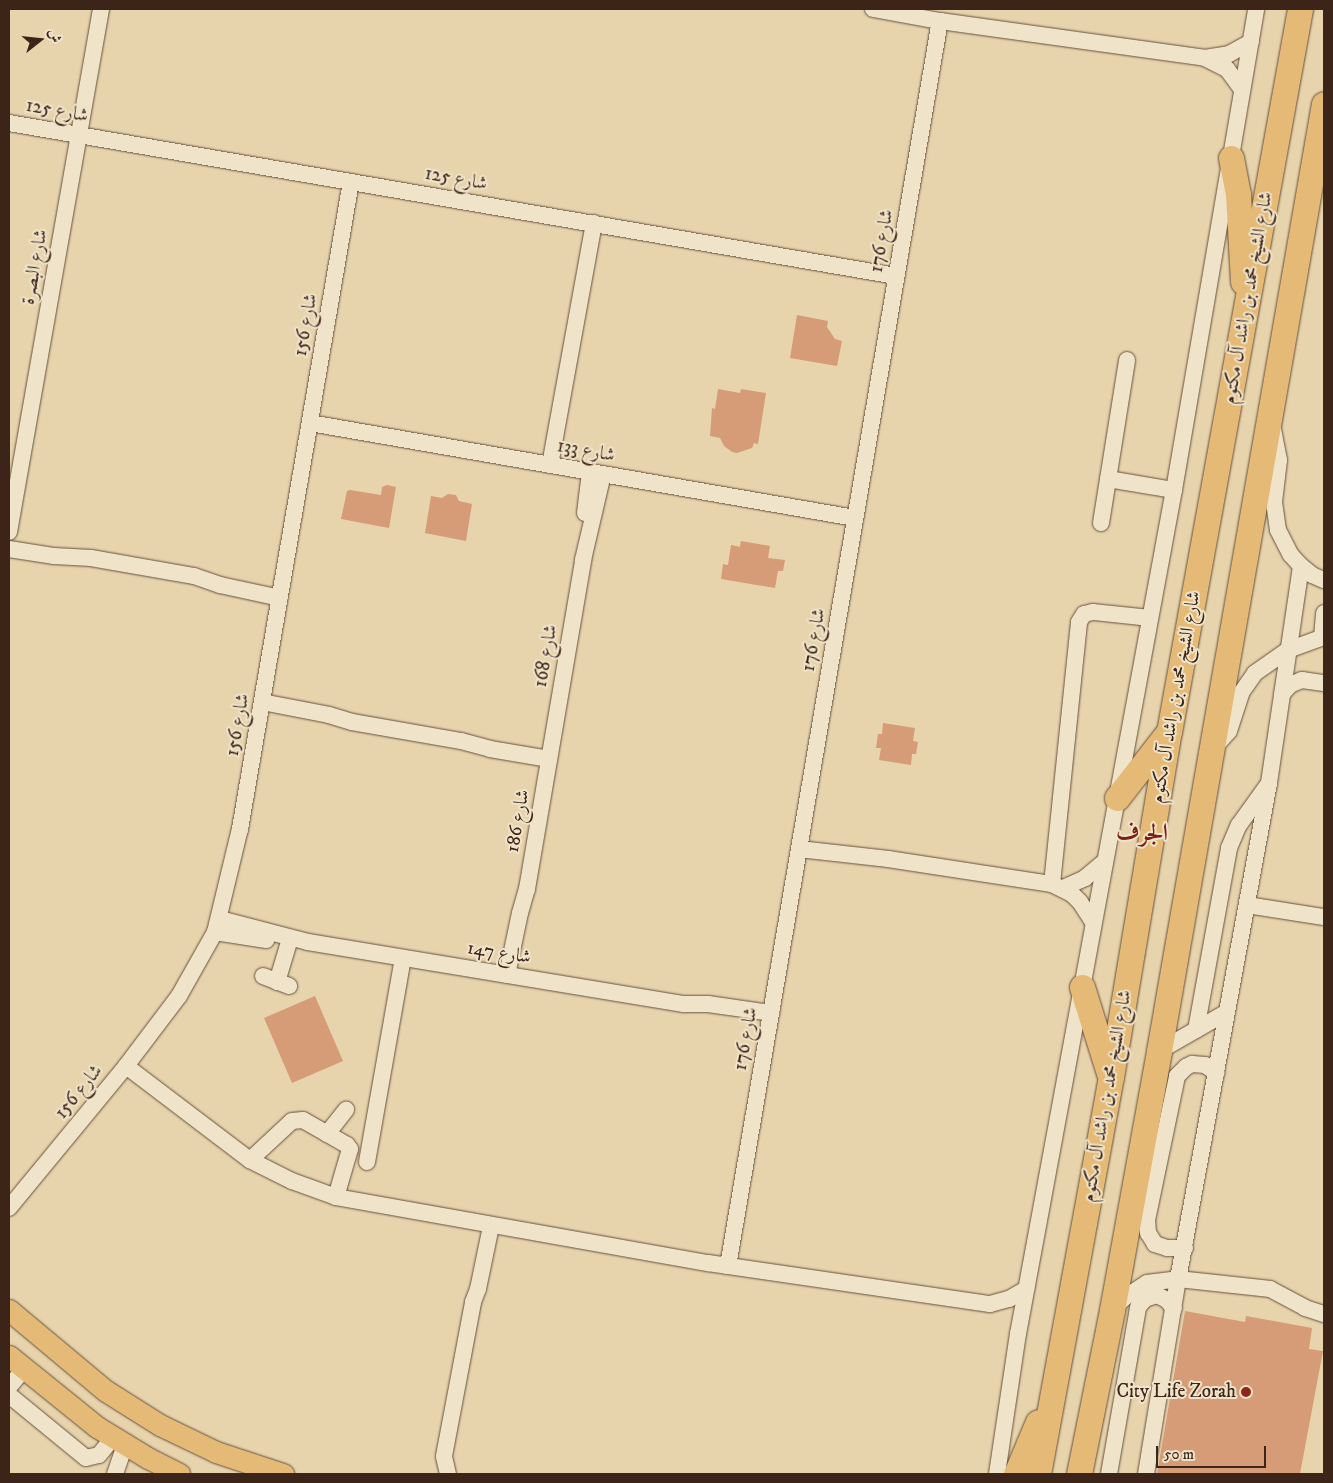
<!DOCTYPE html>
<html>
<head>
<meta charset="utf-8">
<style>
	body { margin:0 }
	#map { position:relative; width:1333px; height:1483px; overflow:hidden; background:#e7d4ac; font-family:"IM FELL DW Pica",Amiri,serif }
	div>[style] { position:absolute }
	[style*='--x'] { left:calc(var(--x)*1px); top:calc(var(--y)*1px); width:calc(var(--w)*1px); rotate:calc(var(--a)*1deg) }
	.building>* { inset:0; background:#d69b77 }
	.roads { filter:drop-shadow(0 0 1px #68503d) drop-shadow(0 0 1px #68503d) }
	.minor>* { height:16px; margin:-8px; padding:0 8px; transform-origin:8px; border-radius:8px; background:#efe3c9 }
	.major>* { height:21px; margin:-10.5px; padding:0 10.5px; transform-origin:10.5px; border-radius:10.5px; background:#e4ba76 }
	.highway>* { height:25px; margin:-12.5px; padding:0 12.5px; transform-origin:12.5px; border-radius:12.5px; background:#e4ba76 }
	.dots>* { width:14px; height:14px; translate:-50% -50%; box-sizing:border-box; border:2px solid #efe3c9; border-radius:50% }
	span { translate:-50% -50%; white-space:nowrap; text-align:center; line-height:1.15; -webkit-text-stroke:4px #efe3c9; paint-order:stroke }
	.street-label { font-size:19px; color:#3d2418 }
	.poi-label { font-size:19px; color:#3d2418 }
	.right { translate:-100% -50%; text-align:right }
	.district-label { font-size:24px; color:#7a1f14; font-weight:700 }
	.frame { position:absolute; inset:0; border:10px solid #3d2418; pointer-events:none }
	.north { position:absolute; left:15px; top:15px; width:50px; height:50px; -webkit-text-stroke:4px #efe3c9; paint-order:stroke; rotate:74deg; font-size:14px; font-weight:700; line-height:20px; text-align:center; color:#3d2418 }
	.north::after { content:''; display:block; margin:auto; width:18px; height:22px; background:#3d2418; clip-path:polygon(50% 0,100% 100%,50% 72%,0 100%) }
	.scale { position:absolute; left:1156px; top:1446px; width:110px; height:22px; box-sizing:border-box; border:2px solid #3d2418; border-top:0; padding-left:6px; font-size:15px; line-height:18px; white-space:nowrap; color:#3d2418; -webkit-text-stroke:4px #efe3c9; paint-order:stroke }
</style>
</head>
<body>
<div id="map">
	<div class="building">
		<div style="clip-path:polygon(797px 315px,828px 321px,827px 327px,835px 339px,842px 341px,837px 366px,790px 358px)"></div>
		<div style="clip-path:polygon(718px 389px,740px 393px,741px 389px,766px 393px,758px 444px,754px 443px,752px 448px,737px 453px,732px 452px,724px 446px,720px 438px,710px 436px,712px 408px,715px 409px)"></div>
		<div style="clip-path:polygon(387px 485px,396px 487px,389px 528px,341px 519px,347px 491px,350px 490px,381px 495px,382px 487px)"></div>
		<div style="clip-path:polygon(448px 494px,456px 495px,459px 501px,472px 504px,466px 541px,425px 533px,431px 496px,442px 498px)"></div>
		<div style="clip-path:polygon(741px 541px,770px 546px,768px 558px,785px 560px,783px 571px,778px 571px,775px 588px,721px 579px,723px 564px,728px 565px,731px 545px,740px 547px)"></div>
		<div style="clip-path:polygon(883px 723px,915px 728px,913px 741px,918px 742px,916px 754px,912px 754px,911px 765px,879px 760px,881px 748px,876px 748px,878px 734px,882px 734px)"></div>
		<div style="clip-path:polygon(315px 996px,343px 1061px,292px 1083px,264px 1018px)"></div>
		<div style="clip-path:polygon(1185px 1311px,1245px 1322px,1246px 1316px,1312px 1328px,1309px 1349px,1323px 1351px,1300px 1474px,1157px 1474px)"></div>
	</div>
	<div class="roads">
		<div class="minor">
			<div style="--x:873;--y:9;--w:68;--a:10.2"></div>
			<div style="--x:940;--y:21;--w:268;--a:7.9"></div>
			<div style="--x:1205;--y:58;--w:24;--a:-9"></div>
			<div style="--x:1229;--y:54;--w:25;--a:-29"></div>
			<div style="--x:1205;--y:58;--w:25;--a:27"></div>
			<div style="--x:1227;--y:69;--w:24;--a:54"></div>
			<div style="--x:9;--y:123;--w:900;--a:9.79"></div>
			<div style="--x:310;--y:423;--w:553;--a:9.89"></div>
			<div style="--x:1272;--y:424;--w:37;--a:79"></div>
			<div style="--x:1279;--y:460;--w:42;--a:96.8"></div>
			<div style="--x:1274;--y:502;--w:28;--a:82"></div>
			<div style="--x:1278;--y:530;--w:28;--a:63"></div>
			<div style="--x:1291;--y:555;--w:15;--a:48"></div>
			<div style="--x:1301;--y:566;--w:14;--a:39"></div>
			<div style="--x:1312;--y:575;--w:13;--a:23"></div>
			<div style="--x:550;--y:465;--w:246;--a:-79.7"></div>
			<div style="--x:1108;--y:479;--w:67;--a:9.5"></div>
			<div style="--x:585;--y:513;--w:41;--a:-83"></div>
			<div style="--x:1101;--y:523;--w:165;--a:-80.9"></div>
			<div style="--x:9;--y:532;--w:531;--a:-80.02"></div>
			<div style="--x:9;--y:549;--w:46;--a:8.8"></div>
			<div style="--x:54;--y:556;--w:37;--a:3"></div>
			<div style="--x:91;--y:558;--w:105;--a:9.9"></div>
			<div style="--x:194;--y:576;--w:28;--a:19"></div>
			<div style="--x:220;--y:585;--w:61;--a:12.2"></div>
			<div style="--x:1322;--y:637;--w:24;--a:-85"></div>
			<div style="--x:1282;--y:694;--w:12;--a:-48"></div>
			<div style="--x:1290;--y:685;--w:13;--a:-23"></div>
			<div style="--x:1302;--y:680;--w:22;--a:8"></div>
			<div style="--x:262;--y:702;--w:68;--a:11"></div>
			<div style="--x:329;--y:715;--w:24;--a:17"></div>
			<div style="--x:352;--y:722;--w:111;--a:9.9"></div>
			<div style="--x:461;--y:741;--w:30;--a:15"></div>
			<div style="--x:490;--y:749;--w:60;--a:9.6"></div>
			<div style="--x:1212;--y:750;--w:25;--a:-48"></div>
			<div style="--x:1229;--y:731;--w:40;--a:-72"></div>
			<div style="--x:1241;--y:693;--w:24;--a:-55"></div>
			<div style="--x:1255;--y:673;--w:40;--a:-34.9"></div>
			<div style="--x:1288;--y:650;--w:38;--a:-20"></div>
			<div style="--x:799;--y:849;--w:90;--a:6.4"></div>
			<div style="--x:888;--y:859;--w:166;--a:8.7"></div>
			<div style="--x:1052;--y:884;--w:22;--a:27"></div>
			<div style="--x:1072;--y:894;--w:11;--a:45"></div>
			<div style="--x:1080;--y:902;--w:24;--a:57"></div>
			<div style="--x:1052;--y:884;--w:263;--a:-84.1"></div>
			<div style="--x:1079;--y:622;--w:9;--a:-58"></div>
			<div style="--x:1084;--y:614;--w:9;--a:-13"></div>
			<div style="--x:1093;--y:612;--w:57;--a:6"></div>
			<div style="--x:1063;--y:888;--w:24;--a:-24"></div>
			<div style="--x:1085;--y:878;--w:25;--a:-40"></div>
			<div style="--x:1247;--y:905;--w:78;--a:8.9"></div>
			<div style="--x:220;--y:919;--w:91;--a:14.6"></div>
			<div style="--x:308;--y:942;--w:381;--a:9.4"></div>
			<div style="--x:684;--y:1004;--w:24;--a:0"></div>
			<div style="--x:708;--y:1004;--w:64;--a:8.1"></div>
			<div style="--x:215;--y:932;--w:52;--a:8.9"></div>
			<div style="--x:507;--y:975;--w:63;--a:-78.2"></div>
			<div style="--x:520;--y:913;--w:25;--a:-74"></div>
			<div style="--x:527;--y:889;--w:334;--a:-80.3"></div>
			<div style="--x:583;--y:560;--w:88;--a:-76.9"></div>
			<div style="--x:263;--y:976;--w:28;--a:21"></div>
			<div style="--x:277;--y:982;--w:42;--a:-73.3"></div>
			<div style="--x:1196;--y:1030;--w:185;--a:-79.7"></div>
			<div style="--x:1229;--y:848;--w:25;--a:-67"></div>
			<div style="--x:1239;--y:825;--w:48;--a:-54.3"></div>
			<div style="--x:1159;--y:1051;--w:78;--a:-29.8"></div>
			<div style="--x:126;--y:1066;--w:156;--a:37.2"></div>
			<div style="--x:250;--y:1160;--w:47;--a:26.6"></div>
			<div style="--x:292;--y:1181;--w:47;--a:20"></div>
			<div style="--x:336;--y:1197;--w:378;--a:10.1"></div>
			<div style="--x:708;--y:1263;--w:285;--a:8.3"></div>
			<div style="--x:990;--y:1304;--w:20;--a:-15"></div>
			<div style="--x:1009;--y:1299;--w:20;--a:-30"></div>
			<div style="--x:327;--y:1134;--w:31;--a:-52"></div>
			<div style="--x:250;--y:1160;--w:57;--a:-42.9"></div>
			<div style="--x:292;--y:1121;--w:11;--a:-5"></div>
			<div style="--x:303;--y:1120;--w:51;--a:29.6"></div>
			<div style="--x:347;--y:1145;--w:5;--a:53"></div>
			<div style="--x:350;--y:1149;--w:50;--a:106.3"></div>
			<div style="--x:367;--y:1162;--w:207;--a:-80"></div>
			<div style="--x:9;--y:1208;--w:184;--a:-50.5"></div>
			<div style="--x:126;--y:1066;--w:88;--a:-52.9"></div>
			<div style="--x:179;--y:996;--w:73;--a:-60.6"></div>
			<div style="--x:215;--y:932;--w:106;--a:-76.4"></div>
			<div style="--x:240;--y:829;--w:656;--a:-80.27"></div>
			<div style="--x:1185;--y:1248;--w:18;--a:180"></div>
			<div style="--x:1167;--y:1248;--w:13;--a:-162"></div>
			<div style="--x:1155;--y:1244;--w:13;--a:-122"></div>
			<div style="--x:1148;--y:1233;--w:13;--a:-94"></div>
			<div style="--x:1147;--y:1220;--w:147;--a:-78.2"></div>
			<div style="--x:1177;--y:1076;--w:13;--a:-45"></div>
			<div style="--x:1186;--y:1067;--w:7;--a:-27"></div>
			<div style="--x:1192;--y:1064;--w:13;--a:4"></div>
			<div style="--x:1205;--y:1065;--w:14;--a:34"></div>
			<div style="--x:728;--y:1266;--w:1263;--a:-80.34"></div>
			<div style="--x:1112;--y:1310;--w:17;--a:-45"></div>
			<div style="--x:1124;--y:1298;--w:27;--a:-33"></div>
			<div style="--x:1147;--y:1283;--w:31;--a:-7"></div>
			<div style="--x:1178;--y:1279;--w:93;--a:6.2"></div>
			<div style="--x:1270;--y:1289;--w:40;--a:28"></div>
			<div style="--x:1305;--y:1308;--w:20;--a:18"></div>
			<div style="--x:9;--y:1387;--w:23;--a:-50"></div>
			<div style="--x:9;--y:1395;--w:99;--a:39.3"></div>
			<div style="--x:86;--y:1458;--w:13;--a:-13"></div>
			<div style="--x:99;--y:1455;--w:22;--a:-51"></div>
			<div style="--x:115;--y:1474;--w:31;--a:-71"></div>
			<div style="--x:448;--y:1474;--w:18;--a:-103"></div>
			<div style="--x:444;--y:1456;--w:157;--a:-79.3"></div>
			<div style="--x:473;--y:1302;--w:14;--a:-69"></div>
			<div style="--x:478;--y:1289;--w:64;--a:-78.3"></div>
			<div style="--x:997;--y:1474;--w:142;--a:-81.5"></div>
			<div style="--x:1018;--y:1334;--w:858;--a:-79.53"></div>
			<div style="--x:1174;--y:490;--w:488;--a:-80.3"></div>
			<div style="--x:1109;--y:1474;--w:169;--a:-80.1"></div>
			<div style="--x:1138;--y:1307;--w:11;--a:-49"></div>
			<div style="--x:1145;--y:1299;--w:13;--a:-18"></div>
			<div style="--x:1157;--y:1295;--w:11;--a:27"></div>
			<div style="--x:1167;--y:1300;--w:11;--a:52"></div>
			<div style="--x:1146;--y:1474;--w:198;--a:-80.7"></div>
			<div style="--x:1178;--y:1279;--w:504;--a:-79.6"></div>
			<div style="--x:1269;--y:783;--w:219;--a:-81.6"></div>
		</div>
		<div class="major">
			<div style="--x:9;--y:1310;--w:126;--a:39.9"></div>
			<div style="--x:106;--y:1391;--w:64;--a:32.2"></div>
			<div style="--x:160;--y:1425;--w:62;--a:25.7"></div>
			<div style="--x:216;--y:1452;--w:71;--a:18.2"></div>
			<div style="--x:9;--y:1356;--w:113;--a:38.9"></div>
			<div style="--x:97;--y:1427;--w:60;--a:31.3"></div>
			<div style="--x:148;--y:1458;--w:35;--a:27"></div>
		</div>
		<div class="highway">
			<div style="--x:1231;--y:158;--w:37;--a:79"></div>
			<div style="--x:1238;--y:194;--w:88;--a:86.7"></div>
			<div style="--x:1117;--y:798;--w:81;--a:-52"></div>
			<div style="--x:1082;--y:987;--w:90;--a:72.6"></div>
			<div style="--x:1016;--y:1474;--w:56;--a:-67.1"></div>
			<div style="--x:1038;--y:1474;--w:404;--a:-79.6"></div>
			<div style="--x:1111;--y:1077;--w:350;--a:-80.5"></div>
			<div style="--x:1169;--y:732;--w:735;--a:-79.73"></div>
			<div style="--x:1079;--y:1474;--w:167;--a:-78.6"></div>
			<div style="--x:1112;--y:1310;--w:263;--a:-79.7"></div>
			<div style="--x:1159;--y:1051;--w:961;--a:-80.12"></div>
		</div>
	</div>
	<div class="dots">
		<div style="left:1246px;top:1392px;background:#8f2418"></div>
	</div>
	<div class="street-label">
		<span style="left:57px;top:111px;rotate:10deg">شارع 125</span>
		<span style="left:456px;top:179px;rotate:10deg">شارع 125</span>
		<span style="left:882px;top:241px;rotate:-80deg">شارع 176</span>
		<span style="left:35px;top:267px;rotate:-80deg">شارع البصرة</span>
		<span style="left:1248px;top:298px;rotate:-80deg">شارع الشيخ محمد بن راشد آل مكتوم</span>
		<span style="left:306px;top:325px;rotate:-80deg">شارع 156</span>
		<span style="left:586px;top:451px;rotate:10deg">شارع 133</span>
		<span style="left:814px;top:640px;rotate:-80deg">شارع 176</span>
		<span style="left:546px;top:656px;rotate:-80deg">شارع 168</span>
		<span style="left:1176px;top:697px;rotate:-80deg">شارع الشيخ محمد بن راشد آل مكتوم</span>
		<span style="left:238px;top:725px;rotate:-80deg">شارع 156</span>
		<span style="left:518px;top:821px;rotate:-80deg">شارع 186</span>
		<span style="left:499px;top:953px;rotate:9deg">شارع 147</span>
		<span style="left:746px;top:1039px;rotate:-80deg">شارع 176</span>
		<span style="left:79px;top:1092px;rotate:-51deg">شارع 156</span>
		<span style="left:1107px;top:1096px;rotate:-80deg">شارع الشيخ محمد بن راشد آل مكتوم</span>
	</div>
	<div class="poi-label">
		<span class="right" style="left:1236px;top:1392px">City Life Zorah</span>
	</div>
	<div class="district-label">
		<span style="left:1142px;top:834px">الجرف</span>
	</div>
	<div class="frame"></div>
	<div class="north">ش</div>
	<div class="scale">50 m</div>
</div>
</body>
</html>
